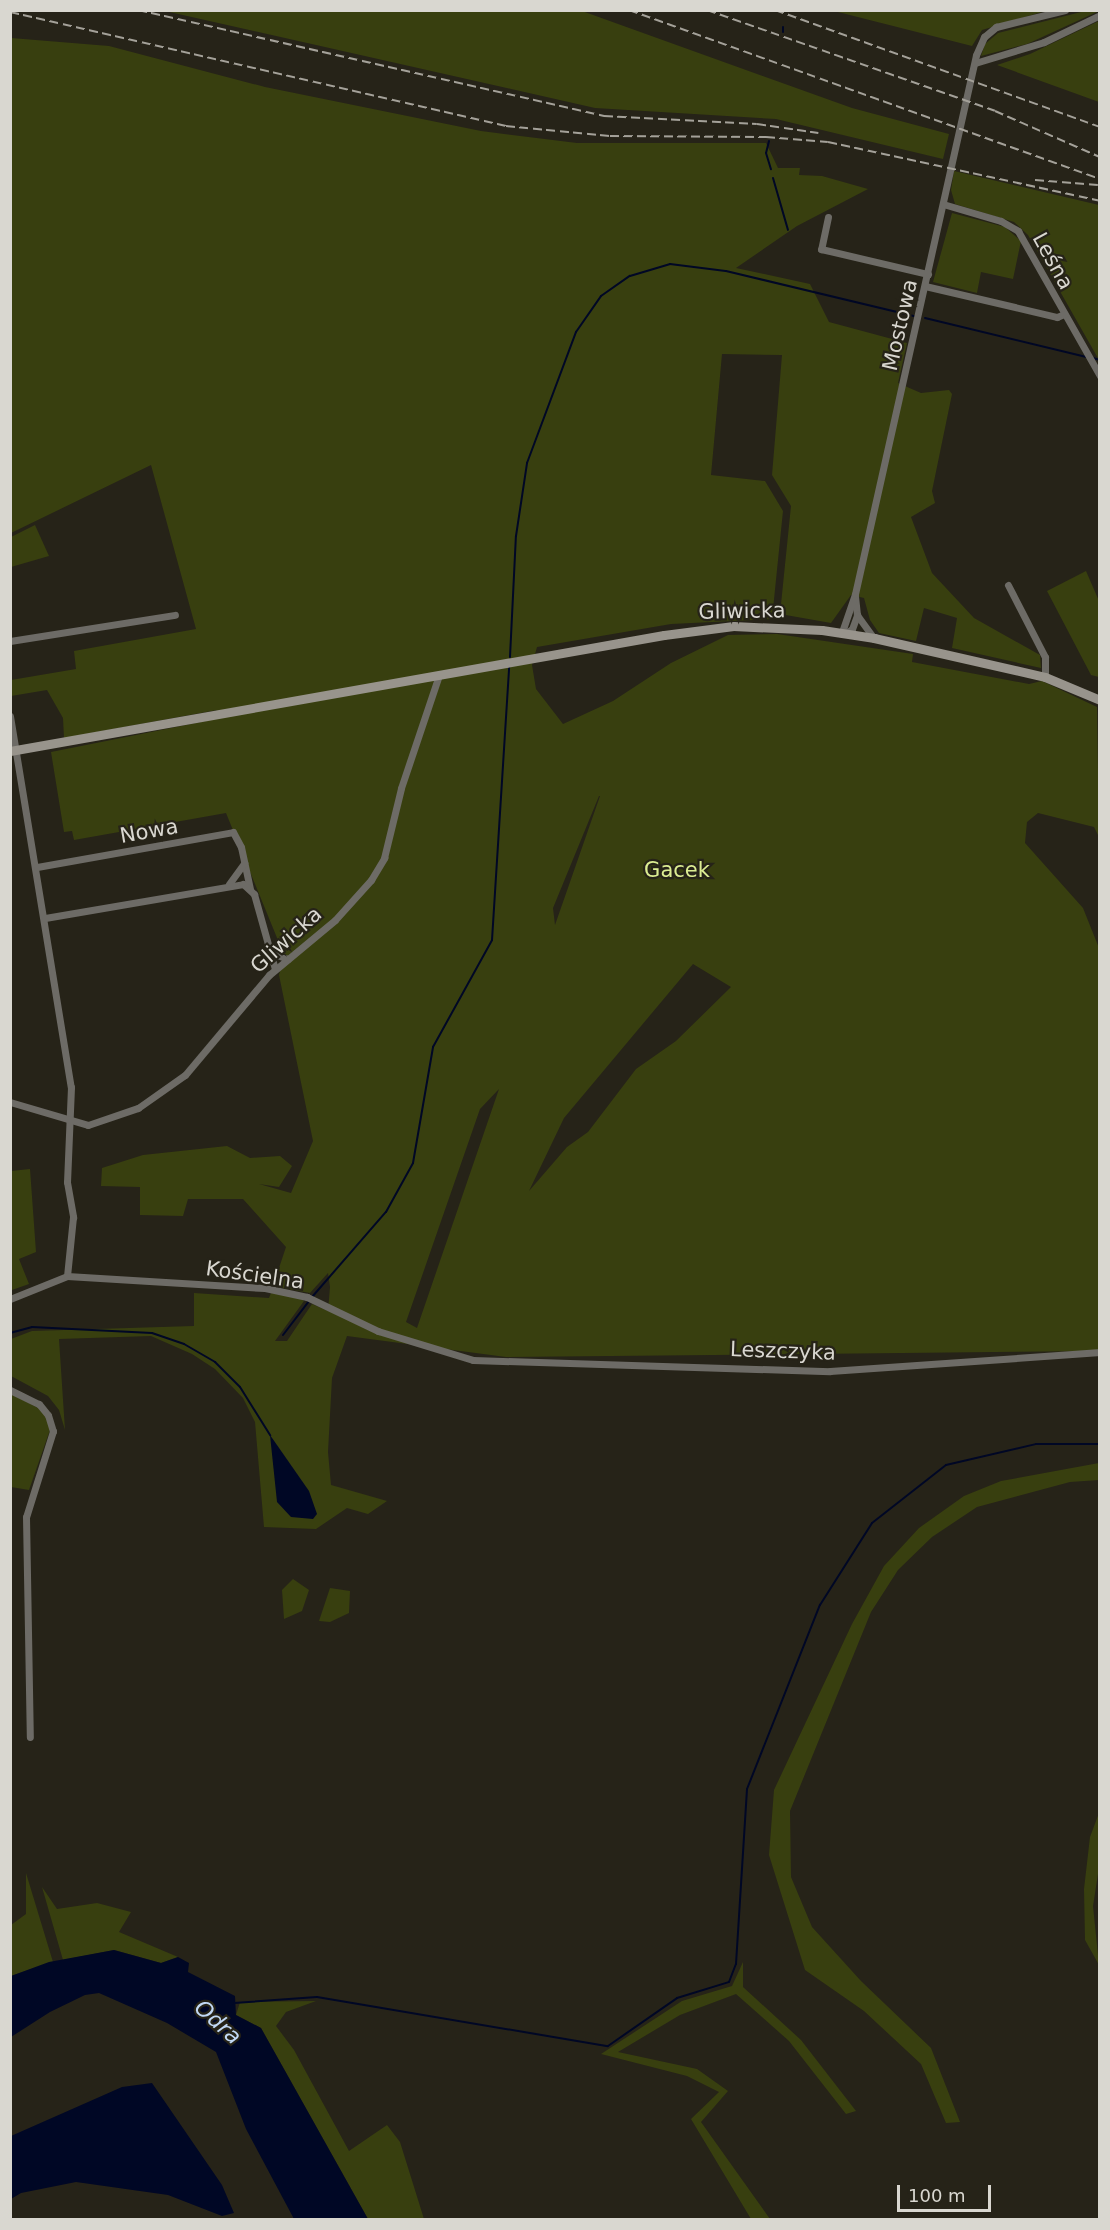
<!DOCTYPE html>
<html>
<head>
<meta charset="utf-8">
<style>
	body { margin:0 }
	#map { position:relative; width:1110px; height:2230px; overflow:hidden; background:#262318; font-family:"DejaVu Sans",sans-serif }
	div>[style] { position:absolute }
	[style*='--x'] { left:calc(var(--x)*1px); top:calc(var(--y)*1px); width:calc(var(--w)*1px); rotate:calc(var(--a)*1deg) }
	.green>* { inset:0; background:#383f0f }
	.water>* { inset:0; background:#000725 }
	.stream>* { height:2px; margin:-1px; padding:0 1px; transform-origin:1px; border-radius:1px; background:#000725 }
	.minor>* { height:7px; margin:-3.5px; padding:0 3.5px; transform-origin:3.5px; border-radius:3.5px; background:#6d6b66 }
	.secondary>* { height:9px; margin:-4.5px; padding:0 4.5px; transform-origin:4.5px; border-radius:4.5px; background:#98948c }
	.rail>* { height:2px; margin-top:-1px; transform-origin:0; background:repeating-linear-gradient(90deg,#a4a199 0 9px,transparent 0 13.5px) }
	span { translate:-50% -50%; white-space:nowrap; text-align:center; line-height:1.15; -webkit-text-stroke:4.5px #262318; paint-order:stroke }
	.street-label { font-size:21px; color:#d9d7d0 }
	.park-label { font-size:21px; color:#dced92 }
	.water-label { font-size:22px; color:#c2d9f5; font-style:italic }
	.frame { position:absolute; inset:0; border:12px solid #d9d7d0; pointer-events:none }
	.scale { position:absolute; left:897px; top:2185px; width:94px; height:27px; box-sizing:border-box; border:3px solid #d9d7d0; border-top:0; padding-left:8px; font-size:18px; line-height:21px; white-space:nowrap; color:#d9d7d0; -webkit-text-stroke:4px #262318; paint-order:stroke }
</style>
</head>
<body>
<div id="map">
	<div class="green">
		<div style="clip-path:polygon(165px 11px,582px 11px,852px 108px,949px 134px,943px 159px,776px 119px,595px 108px)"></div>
		<div style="clip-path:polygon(834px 11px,1045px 11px,982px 30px,972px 46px)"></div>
		<div style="clip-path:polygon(1085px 11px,1099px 11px,1027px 44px,981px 56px,985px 44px,998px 33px)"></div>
		<div style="clip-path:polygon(1099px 21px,1099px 102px,997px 65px,1030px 54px)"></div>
		<div style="clip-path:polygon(evenodd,11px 38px,109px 46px,265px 87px,481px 131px,577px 143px,766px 143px,778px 168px,800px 168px,799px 175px,822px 176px,868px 189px,797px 226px,736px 268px,810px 284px,829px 322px,907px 343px,898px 383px,921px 393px,949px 390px,952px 394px,932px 491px,935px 503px,911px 517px,932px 573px,974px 618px,1040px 655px,1041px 668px,952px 648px,957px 618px,924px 608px,916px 641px,879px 633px,870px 620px,864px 598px,851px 595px,831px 623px,780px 614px,791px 506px,772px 475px,782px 355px,722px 354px,711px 475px,765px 481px,783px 511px,772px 619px,671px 624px,537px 647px,532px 665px,536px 689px,563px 724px,613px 701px,671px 663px,728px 635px,777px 634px,913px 654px,912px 662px,1029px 684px,1042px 681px,1097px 707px,1099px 837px,1094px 827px,1038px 813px,1027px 822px,1025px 843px,1083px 908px,1099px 948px,1099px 1351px,506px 1357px,347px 1336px,332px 1378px,328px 1452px,331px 1485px,387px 1501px,368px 1514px,347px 1508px,316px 1529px,264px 1527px,255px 1422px,243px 1398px,215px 1369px,192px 1354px,151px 1336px,59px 1339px,65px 1430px,59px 1410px,48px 1396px,11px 1376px,11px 1339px,32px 1331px,194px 1326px,194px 1293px,269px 1298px,271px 1293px,300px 1298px,304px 1301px,275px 1341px,287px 1341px,312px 1304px,328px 1311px,330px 1287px,328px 1273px,310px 1293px,273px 1286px,286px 1247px,243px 1199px,188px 1199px,183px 1216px,140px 1215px,140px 1187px,101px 1186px,102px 1168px,143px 1155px,227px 1146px,250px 1158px,280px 1156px,292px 1166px,279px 1187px,259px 1184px,291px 1193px,313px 1141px,279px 975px,284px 955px,226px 813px,74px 840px,72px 831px,64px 832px,51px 752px,206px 721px,217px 710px,64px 738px,63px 718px,47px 690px,11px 696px,11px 680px,76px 669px,74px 651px,196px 629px,151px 465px,11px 533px,11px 38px,599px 796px,600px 796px,555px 925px,553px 908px,599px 796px,11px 38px,693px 964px,731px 987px,676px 1041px,636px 1069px,588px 1132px,567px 1147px,529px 1191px,564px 1118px,693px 964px,11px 38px,499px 1089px,417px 1328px,406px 1322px,480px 1109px,499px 1089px)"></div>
		<div style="clip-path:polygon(954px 171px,1099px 205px,1099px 360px,1028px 235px,1014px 222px,955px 204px,951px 190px)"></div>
		<div style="clip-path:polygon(952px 213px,1005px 227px,1021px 241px,1013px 279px,981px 272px,977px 293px,933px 282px)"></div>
		<div style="clip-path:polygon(35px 525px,49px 556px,11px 567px,11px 537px)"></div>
		<div style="clip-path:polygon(1086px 571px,1099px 601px,1099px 677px,1091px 675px,1047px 591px)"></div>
		<div style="clip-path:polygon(30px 1169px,36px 1252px,19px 1259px,29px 1284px,12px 1290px,11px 1171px)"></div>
		<div style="clip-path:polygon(10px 1393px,38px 1408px,46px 1415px,50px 1430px,29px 1490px,11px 1487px)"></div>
		<div style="clip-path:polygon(1099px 1463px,1099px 1480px,1070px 1482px,977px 1507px,932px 1537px,898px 1570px,871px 1612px,790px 1811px,791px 1877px,812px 1927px,861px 1981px,931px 2048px,960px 2122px,946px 2123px,921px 2064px,864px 2011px,805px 1970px,769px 1855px,774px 1790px,852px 1624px,884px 1566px,919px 1528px,964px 1496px,1001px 1481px)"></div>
		<div style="clip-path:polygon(293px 1579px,309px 1590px,302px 1611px,284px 1619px,282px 1590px)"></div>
		<div style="clip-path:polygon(330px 1588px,350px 1591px,349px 1613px,330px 1622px,319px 1621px)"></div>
		<div style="clip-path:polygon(1099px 1813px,1100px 1861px,1093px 1906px,1099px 1965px,1085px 1940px,1084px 1889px,1090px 1837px)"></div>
		<div style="clip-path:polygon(26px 1873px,53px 1962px,11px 1976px,11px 1925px,26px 1914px)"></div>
		<div style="clip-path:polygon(42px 1887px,57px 1909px,97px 1903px,131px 1912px,119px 1932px,178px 1957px,161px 1963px,114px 1950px,63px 1960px)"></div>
		<div style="clip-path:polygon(743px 1962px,743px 1987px,801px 2040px,856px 2111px,846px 2114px,789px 2041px,736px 1994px,680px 2015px,618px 2052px,697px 2069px,728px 2091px,701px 2122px,770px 2219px,751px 2219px,691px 2119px,719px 2092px,687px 2076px,601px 2054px,682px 2001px,732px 1986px)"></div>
		<div style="clip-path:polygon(316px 2001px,286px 2012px,276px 2026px,294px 2050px,349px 2151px,387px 2125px,400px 2142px,424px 2219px,368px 2219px,261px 2028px,236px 2015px,240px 2002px)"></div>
	</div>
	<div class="water">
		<div style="clip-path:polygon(270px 1435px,309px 1491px,317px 1514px,313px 1519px,291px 1517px,277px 1502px)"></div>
		<div style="clip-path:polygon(114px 1950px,161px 1963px,178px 1957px,189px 1963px,188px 1972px,235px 1996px,236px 2015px,261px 2028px,368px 2219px,294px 2219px,246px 2129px,216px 2052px,167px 2023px,99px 1993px,85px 1995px,50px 2012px,11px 2037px,11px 1976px,49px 1962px)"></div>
		<div style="clip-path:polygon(152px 2083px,222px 2185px,234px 2213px,222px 2216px,168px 2195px,76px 2182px,21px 2193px,11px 2199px,11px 2136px,122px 2087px)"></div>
	</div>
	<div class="stream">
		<div style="--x:783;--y:32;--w:5;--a:-90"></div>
		<div style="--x:769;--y:141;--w:12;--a:104"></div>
		<div style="--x:766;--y:153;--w:17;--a:73"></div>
		<div style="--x:773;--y:178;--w:54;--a:73.9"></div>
		<div style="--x:925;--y:318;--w:166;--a:13.6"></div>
		<div style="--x:1093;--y:358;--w:7;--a:16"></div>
		<div style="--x:510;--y:657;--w:121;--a:-87.2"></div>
		<div style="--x:516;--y:536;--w:74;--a:-81.4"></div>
		<div style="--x:527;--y:463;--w:140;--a:-69.5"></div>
		<div style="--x:576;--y:332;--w:44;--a:-55.2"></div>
		<div style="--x:601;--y:296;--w:35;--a:-35"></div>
		<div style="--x:630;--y:276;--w:42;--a:-16.7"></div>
		<div style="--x:670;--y:264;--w:56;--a:7.1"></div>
		<div style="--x:726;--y:271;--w:193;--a:13.5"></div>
		<div style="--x:312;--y:1297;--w:113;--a:-49"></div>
		<div style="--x:386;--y:1212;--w:56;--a:-61.1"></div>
		<div style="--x:413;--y:1163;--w:118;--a:-80.2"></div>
		<div style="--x:433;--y:1047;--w:122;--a:-61.1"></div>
		<div style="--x:492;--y:940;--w:273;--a:-86.4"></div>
		<div style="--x:10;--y:1333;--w:23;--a:-15"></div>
		<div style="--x:32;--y:1327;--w:120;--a:2.9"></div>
		<div style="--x:152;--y:1333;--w:34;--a:19"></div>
		<div style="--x:184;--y:1344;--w:36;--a:30"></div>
		<div style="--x:215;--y:1362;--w:35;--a:45"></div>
		<div style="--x:240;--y:1387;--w:57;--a:58"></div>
		<div style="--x:283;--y:1335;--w:43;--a:-52.6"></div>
		<div style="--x:234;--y:2003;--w:83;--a:-4.1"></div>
		<div style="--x:317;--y:1997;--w:295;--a:9.6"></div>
		<div style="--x:608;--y:2046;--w:84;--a:-34.8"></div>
		<div style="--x:677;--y:1998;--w:54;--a:-17.1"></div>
		<div style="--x:729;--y:1982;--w:19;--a:-69"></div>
		<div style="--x:736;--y:1964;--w:175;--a:-86.4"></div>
		<div style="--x:747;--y:1789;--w:198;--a:-68.4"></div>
		<div style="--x:820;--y:1605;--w:97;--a:-57.6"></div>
		<div style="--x:872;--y:1523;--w:94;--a:-38.1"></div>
		<div style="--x:946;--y:1465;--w:92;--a:-13.1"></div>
		<div style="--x:1036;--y:1444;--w:64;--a:0"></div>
	</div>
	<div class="minor">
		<div style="--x:975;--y:63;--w:72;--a:-16.9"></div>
		<div style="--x:1044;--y:42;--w:62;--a:-25.7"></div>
		<div style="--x:943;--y:204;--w:60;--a:16.3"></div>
		<div style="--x:1001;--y:221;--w:20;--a:30"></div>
		<div style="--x:1018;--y:231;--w:167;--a:60.5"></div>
		<div style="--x:828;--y:217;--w:33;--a:102"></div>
		<div style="--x:821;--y:249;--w:110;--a:13.2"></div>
		<div style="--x:925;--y:286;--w:136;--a:13.2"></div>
		<div style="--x:1057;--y:317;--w:8;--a:-23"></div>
		<div style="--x:1008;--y:585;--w:81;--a:62.8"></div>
		<div style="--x:1045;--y:657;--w:20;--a:90"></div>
		<div style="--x:855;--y:596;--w:19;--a:84"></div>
		<div style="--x:857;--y:615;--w:29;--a:54"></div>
		<div style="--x:842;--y:632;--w:40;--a:-71.1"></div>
		<div style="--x:855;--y:594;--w:552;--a:-77.35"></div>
		<div style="--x:976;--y:55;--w:20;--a:-66"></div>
		<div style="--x:984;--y:37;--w:16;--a:-40"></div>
		<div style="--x:996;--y:27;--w:71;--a:-13.8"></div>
		<div style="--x:846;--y:633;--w:7;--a:-34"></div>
		<div style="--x:852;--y:629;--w:15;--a:-70"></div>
		<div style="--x:10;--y:641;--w:167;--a:-9"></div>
		<div style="--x:10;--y:716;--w:376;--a:80.7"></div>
		<div style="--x:71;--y:1087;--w:95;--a:92.4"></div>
		<div style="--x:67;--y:1182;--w:36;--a:80"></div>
		<div style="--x:73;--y:1217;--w:59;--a:95.8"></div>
		<div style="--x:37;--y:867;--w:199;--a:-10.1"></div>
		<div style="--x:233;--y:832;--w:17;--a:62"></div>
		<div style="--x:241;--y:847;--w:43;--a:77.9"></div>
		<div style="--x:229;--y:884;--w:26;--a:-54"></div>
		<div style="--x:45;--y:918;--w:201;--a:-9.7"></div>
		<div style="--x:243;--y:884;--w:15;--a:42"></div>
		<div style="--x:254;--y:894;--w:78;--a:74.4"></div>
		<div style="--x:272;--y:953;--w:17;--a:21"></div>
		<div style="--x:10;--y:1102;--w:81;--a:16.4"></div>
		<div style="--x:88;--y:1125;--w:53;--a:-18.8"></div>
		<div style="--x:138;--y:1108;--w:57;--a:-35.1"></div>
		<div style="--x:185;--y:1075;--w:131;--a:-50"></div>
		<div style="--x:269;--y:975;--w:86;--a:-39.8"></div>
		<div style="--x:335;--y:920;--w:54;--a:-48"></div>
		<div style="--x:371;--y:880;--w:26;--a:-59"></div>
		<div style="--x:384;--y:858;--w:72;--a:-76.3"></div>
		<div style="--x:401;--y:788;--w:119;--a:-71.4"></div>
		<div style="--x:10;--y:1299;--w:61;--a:-22"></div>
		<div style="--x:67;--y:1276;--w:198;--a:3.5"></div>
		<div style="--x:265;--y:1288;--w:43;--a:12.1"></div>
		<div style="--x:307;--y:1297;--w:79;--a:25.6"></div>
		<div style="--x:378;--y:1331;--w:99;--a:17"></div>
		<div style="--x:473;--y:1360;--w:357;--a:1.8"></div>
		<div style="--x:830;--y:1371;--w:271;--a:-4"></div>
		<div style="--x:10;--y:1390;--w:32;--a:26"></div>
		<div style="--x:39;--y:1404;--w:14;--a:51"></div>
		<div style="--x:48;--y:1415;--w:17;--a:73"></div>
		<div style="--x:53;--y:1431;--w:90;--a:107.4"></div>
		<div style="--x:26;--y:1517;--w:220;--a:89"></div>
	</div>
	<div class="secondary">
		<div style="--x:10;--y:751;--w:664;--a:-10.06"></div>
		<div style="--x:664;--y:635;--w:70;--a:-7.4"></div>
		<div style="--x:733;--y:626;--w:89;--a:2.6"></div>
		<div style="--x:822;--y:630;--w:53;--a:8.7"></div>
		<div style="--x:874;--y:638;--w:175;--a:12.8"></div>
		<div style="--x:1045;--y:677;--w:60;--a:22.7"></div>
	</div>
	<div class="rail">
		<div style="--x:138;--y:10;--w:478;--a:12.8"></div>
		<div style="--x:604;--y:116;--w:153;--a:3"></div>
		<div style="--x:757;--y:124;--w:62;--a:8.4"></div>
		<div style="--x:629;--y:10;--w:500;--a:19.74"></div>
		<div style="--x:707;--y:10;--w:305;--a:19.3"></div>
		<div style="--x:995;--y:111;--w:115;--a:23.7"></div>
		<div style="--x:775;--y:10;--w:345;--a:19.8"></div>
		<div style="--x:10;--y:12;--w:509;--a:12.94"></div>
		<div style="--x:506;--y:126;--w:104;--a:5.5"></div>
		<div style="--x:610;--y:136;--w:156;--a:0.4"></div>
		<div style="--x:766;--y:137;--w:62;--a:4.6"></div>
		<div style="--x:828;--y:142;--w:278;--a:12.2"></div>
		<div style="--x:1035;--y:180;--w:63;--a:4.5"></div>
	</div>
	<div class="street-label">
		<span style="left:1053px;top:261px;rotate:61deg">Leśna</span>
		<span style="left:900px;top:325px;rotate:-77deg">Mostowa</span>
		<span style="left:742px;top:611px;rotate:-1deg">Gliwicka</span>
		<span style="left:149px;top:831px;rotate:-10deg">Nowa</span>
		<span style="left:286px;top:940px;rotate:-42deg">Gliwicka</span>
		<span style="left:255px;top:1275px;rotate:8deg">Kościelna</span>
		<span style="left:783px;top:1351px;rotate:2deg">Leszczyka</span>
	</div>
	<div class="park-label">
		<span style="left:677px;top:870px">Gacek</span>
	</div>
	<div class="water-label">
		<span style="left:218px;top:2022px;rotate:42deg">Odra</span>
	</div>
	<div class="frame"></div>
	<div class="scale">100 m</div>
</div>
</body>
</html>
